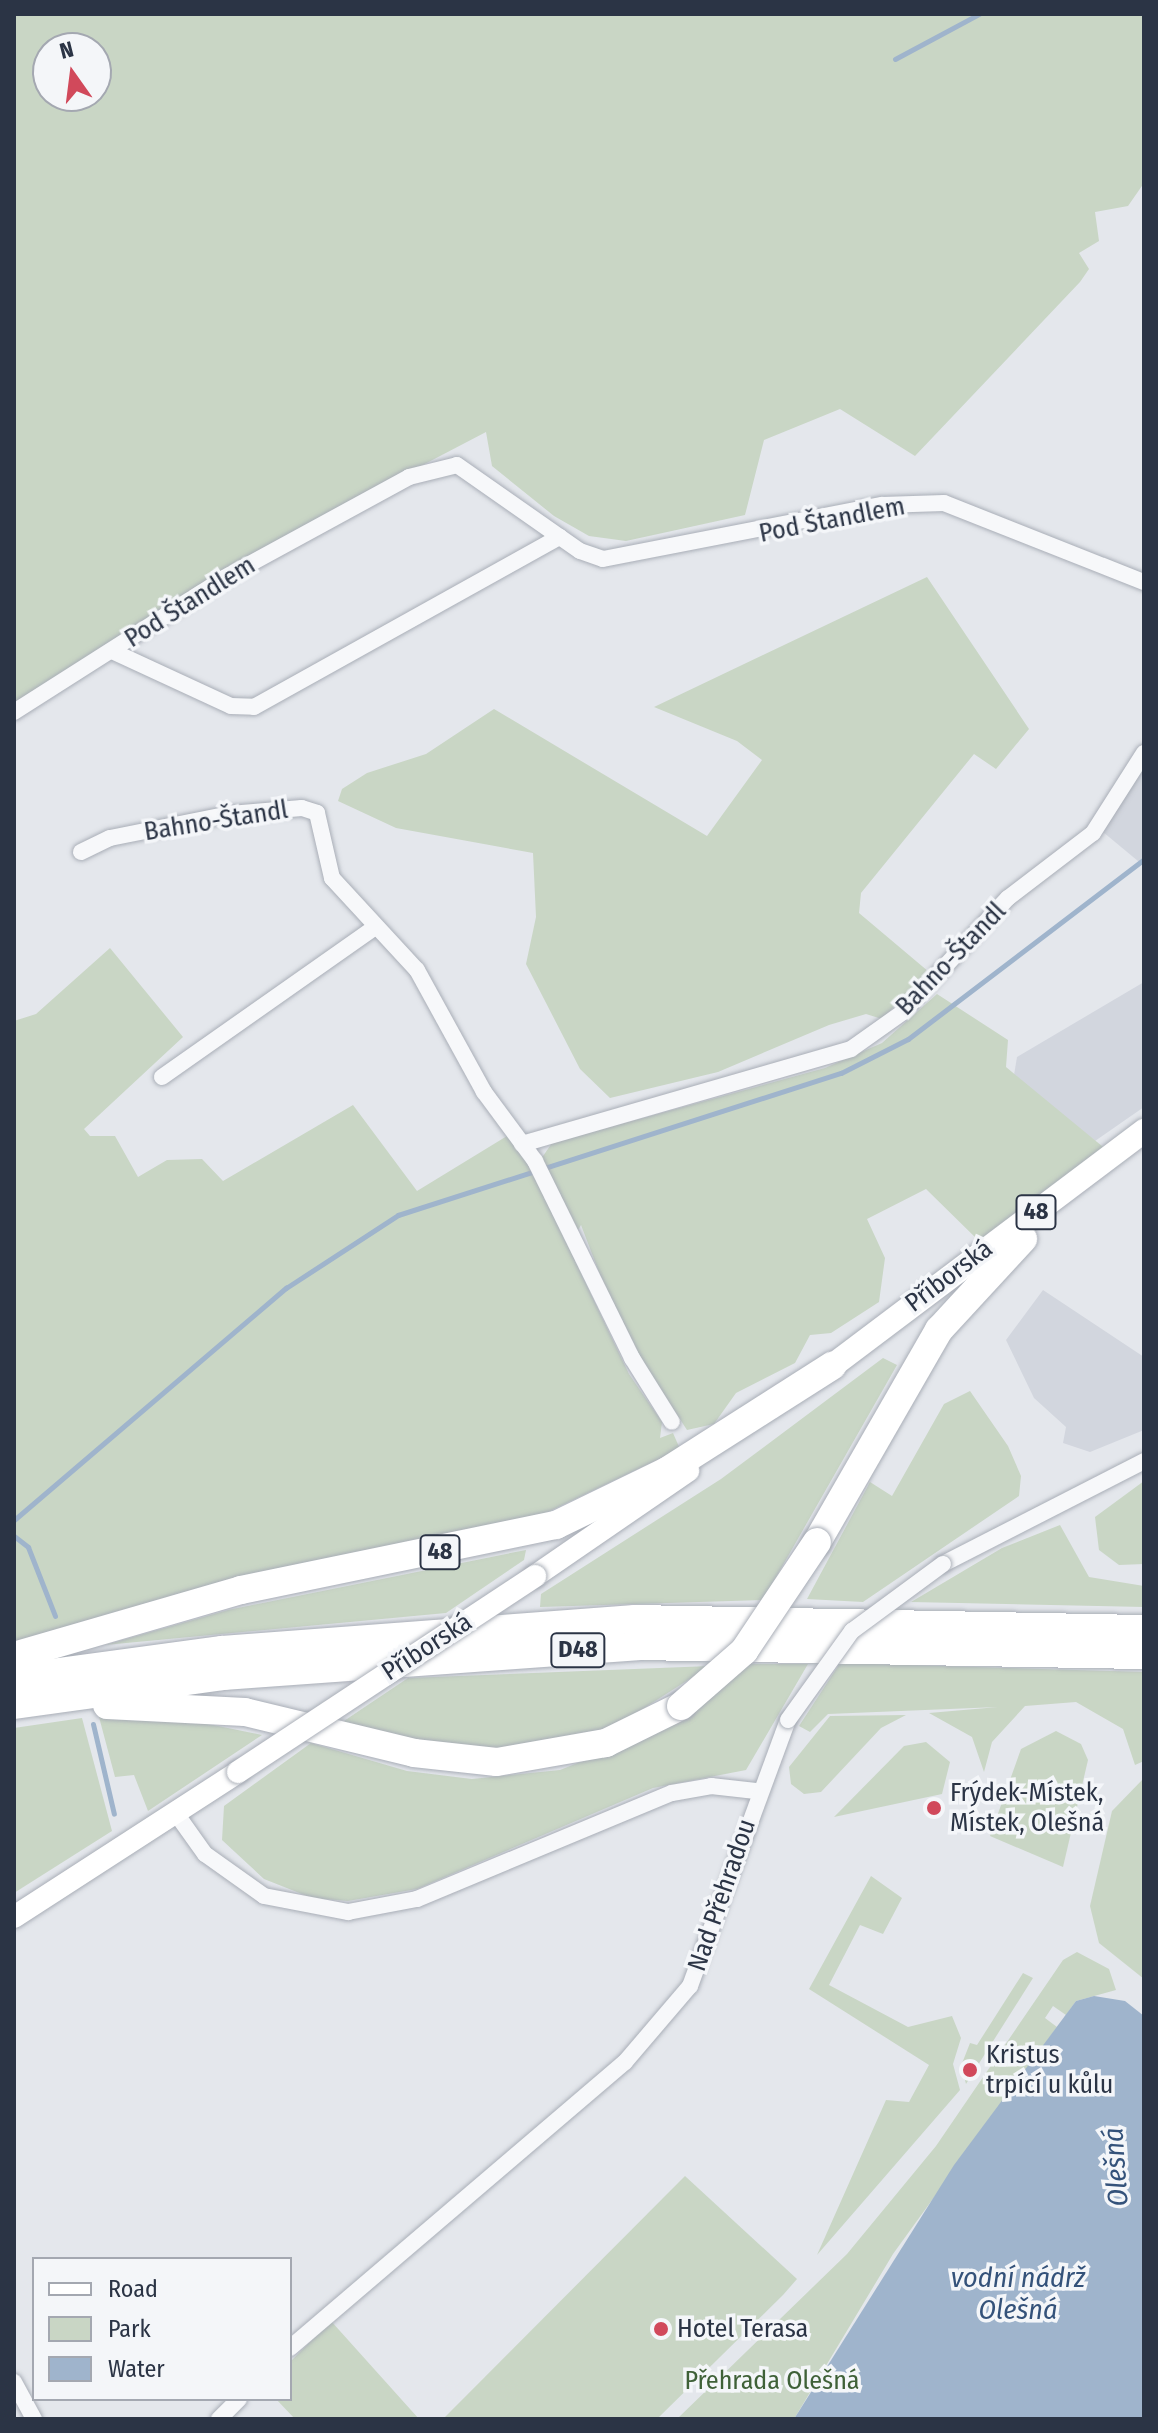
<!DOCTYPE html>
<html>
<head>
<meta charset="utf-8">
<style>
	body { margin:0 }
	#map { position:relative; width:1158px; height:2433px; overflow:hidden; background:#e4e7ec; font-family:"Fira Sans Condensed",sans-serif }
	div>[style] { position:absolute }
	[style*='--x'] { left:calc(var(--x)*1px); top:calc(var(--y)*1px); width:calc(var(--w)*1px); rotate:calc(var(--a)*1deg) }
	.built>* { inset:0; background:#d2d6de }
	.green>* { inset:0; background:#c9d6c5 }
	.water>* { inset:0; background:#9fb4cc }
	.stream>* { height:5px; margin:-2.5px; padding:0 2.5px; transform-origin:2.5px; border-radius:2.5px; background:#9fb4cc }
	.roads { filter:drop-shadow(0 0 2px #a9aeb7) drop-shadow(0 0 2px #a9aeb7) }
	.minor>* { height:16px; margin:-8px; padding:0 8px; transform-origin:8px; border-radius:8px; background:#f7f8fa }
	.secondary>* { height:22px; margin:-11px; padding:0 11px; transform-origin:11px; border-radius:11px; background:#fff }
	.primary>* { height:24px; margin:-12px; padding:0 12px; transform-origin:12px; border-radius:12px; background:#fff }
	.motorway>* { height:28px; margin:-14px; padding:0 14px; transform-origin:14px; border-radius:14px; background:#fff }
	.bridges { filter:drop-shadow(0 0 2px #a9aeb7) drop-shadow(0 0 2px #a9aeb7) }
	.minor-bridge>* { height:16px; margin:-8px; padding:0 8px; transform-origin:8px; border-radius:8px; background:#f7f8fa }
	.secondary-bridge>* { height:22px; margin:-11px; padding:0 11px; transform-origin:11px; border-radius:11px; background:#fff }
	.motorway-bridge>* { height:28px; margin:-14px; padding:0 14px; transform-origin:14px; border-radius:14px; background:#fff }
	.dots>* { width:22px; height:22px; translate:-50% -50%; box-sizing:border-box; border:4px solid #f4f6f9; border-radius:50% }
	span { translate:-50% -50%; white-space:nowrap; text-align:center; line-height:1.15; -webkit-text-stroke:7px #f4f6f9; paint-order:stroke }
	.shield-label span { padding:2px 6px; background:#f4f6f9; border:2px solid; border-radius:6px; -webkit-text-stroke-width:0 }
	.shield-label { font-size:24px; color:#2b3445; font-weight:700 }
	.street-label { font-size:26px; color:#2b3445 }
	.poi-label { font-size:26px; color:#2b3445 }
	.left { translate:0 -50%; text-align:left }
	.park-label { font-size:26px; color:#3f6138 }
	.water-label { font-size:28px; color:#34527a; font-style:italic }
	.frame { position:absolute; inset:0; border:16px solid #2b3445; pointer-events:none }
	.legend { position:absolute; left:32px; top:2257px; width:260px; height:144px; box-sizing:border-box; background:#f4f6f9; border:2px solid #a4a8b1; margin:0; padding:10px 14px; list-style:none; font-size:24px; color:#2b3445 }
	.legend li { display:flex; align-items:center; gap:16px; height:40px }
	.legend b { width:40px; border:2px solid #a4a8b1 }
	.north { position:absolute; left:32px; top:32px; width:80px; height:80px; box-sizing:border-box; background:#f4f6f9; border:2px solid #a4a8b1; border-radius:50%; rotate:346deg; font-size:22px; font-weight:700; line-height:32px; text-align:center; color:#2b3445 }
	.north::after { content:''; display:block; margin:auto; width:28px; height:36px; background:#d1495b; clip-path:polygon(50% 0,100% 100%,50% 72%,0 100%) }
</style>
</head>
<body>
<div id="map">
	<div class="built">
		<div style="clip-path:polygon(1144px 762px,1144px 866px,1103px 832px)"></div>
		<div style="clip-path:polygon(1144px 982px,1144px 1107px,1095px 1141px,1014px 1075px,1017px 1057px)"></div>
		<div style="clip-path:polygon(1043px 1290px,1144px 1357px,1144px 1430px,1090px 1452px,1063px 1443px,1066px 1427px,1034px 1398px,1006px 1340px)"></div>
	</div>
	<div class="green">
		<div style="clip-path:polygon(evenodd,14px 14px,1144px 14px,1144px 183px,1128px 206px,1095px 212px,1099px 241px,1079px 253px,1089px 269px,1080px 282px,915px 456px,840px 409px,764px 440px,745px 515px,626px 541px,589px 536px,554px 516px,492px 466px,486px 432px,241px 560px,14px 705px,14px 14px,48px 48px,96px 48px,96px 96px,48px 96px,48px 48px)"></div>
		<div style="clip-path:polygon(927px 577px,1029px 729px,996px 769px,974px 754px,861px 893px,859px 913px,929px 972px,882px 1019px,866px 1014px,829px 1025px,718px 1072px,610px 1098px,580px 1069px,526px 964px,536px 917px,533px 853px,396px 828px,338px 801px,342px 789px,367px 773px,426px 754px,494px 709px,707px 836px,762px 760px,737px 741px,654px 707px)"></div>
		<div style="clip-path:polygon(110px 948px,183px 1037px,84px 1129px,90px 1136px,115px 1136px,138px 1177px,167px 1160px,202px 1159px,223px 1181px,353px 1105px,417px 1191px,507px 1136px,529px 1164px,629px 1374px,662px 1422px,660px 1438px,673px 1433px,680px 1449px,529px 1521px,14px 1642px,14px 1021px,36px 1014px)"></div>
		<div style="clip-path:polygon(937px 994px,1008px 1040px,1006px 1067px,1108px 1151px,981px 1243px,926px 1189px,867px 1219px,885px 1258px,879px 1302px,831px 1333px,810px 1335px,795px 1363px,736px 1393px,714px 1424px,687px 1430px,620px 1327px,581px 1225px,577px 1232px,541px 1159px,552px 1143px,825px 1068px,882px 1043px)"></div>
		<div style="clip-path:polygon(883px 1358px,897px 1365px,763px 1600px,540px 1607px,541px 1594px,721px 1479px)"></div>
		<div style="clip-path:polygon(970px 1391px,1008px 1446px,1021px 1476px,1019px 1496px,863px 1602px,807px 1599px,870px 1482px,892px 1496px,944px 1404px)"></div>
		<div style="clip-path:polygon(1144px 1481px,1144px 1564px,1119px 1565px,1099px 1550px,1095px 1517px)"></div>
		<div style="clip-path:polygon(1060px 1525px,1089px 1577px,1144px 1586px,1144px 1607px,911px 1602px,1002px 1548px)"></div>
		<div style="clip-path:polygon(526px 1550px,524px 1560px,446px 1613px,105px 1645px,228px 1610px)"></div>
		<div style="clip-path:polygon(840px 1663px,1144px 1672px,1144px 1761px,1135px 1765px,1123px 1729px,1076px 1702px,1025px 1706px,992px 1742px,984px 1772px,972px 1737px,929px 1713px,998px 1707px,828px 1714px,810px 1732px,799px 1726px)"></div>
		<div style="clip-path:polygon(749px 1664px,808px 1664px,746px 1770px,653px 1788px,417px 1889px,348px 1901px,312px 1898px,264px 1879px,222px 1840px,224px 1806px,311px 1743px,407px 1771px,472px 1779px,560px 1770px,678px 1723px)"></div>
		<div style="clip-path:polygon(710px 1666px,613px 1728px,481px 1753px,338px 1725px,408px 1678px)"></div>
		<div style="clip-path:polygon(164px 1715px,262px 1735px,148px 1811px,134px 1775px,115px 1777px,99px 1717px)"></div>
		<div style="clip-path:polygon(906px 1715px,881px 1728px,821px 1792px,804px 1794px,791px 1784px,789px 1767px,830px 1716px)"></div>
		<div style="clip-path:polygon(82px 1718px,112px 1831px,14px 1893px,14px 1728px)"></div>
		<div style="clip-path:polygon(1056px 1731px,1081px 1744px,1088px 1760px,1063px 1867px,990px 1836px,1021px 1749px)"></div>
		<div style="clip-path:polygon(926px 1742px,950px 1762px,942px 1794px,834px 1817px,904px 1746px)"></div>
		<div style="clip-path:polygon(1144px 1778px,1144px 1979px,1099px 1943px,1090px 1906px,1112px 1811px)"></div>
		<div style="clip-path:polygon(871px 1876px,902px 1898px,883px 1934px,860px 1925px,829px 1985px,908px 2027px,952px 2016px,961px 2038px,953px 2064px,960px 2090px,817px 2255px,886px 2100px,909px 2102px,929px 2065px,809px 1989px)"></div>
		<div style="clip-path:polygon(1077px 1952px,1109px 1969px,1116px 1990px,1076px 2001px,1066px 2015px,1053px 2006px,1045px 2018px,1057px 2027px,893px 2254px,794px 2419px,677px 2419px,847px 2254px,936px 2146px,1063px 1960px)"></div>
		<div style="clip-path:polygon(1023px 1973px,1033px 1978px,966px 2084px,961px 2066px,970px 2043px,977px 2045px)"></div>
		<div style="clip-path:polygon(685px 2176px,797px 2279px,783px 2295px,657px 2419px,443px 2419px)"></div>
		<div style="clip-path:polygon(331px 2321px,419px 2419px,295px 2419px,276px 2399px,290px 2399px,290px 2362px)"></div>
	</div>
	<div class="water">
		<div style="clip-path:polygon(1094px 1996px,1125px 2001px,1144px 2016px,1144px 2419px,794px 2419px,954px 2165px,1076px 2001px)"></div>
	</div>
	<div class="stream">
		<div style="--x:895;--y:59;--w:95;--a:-28.2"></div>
		<div style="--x:14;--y:1520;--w:358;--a:-40.5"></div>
		<div style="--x:286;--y:1288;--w:134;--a:-33.1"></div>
		<div style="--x:398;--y:1215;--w:465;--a:-17.8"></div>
		<div style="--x:841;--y:1073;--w:75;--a:-26.9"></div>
		<div style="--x:908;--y:1039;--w:297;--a:-37.3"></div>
		<div style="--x:14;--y:1536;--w:18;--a:38"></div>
		<div style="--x:28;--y:1547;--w:74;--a:68.6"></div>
		<div style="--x:93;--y:1724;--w:92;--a:76.9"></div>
	</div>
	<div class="roads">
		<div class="minor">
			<div style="--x:112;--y:651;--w:131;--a:24.8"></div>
			<div style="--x:231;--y:706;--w:23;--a:2"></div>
			<div style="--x:254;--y:707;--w:350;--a:-29.1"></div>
			<div style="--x:14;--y:712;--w:249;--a:-32.5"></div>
			<div style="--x:224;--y:578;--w:211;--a:-28.6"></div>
			<div style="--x:409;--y:477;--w:49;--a:-14"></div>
			<div style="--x:457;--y:465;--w:150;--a:35"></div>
			<div style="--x:580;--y:551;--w:24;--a:19"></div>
			<div style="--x:603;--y:559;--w:284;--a:-11"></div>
			<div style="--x:882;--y:505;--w:62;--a:-1.8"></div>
			<div style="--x:944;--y:503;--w:215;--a:21.6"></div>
			<div style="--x:81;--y:852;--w:32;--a:-26"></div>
			<div style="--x:110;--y:838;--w:122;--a:-11.3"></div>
			<div style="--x:230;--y:814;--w:72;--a:-4.8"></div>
			<div style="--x:302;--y:808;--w:16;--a:18"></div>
			<div style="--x:317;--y:813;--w:67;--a:77"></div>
			<div style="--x:332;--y:878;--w:125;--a:47.3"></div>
			<div style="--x:417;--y:970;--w:139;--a:61.2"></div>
			<div style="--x:484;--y:1092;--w:86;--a:53.5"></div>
			<div style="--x:535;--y:1161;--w:220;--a:63.8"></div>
			<div style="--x:632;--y:1358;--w:75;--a:58"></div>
			<div style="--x:162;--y:1077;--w:259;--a:-35.1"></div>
			<div style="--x:522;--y:1144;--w:342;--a:-16.1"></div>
			<div style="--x:851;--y:1049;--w:64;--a:-35.4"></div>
			<div style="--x:903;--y:1012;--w:155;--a:-47.4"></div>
			<div style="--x:1008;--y:898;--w:107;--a:-37.4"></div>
			<div style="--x:1093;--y:833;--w:95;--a:-57.5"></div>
			<div style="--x:943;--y:1564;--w:226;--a:-27.1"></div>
			<div style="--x:175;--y:1812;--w:52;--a:54.5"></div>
			<div style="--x:205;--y:1854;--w:72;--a:35.4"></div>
			<div style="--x:264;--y:1896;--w:86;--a:10.8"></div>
			<div style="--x:348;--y:1912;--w:70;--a:-10.7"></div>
			<div style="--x:417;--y:1899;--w:276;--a:-22.6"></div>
			<div style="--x:672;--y:1793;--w:40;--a:-10"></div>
			<div style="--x:711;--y:1786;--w:45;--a:6.3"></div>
			<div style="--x:290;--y:2348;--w:440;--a:-40.5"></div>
			<div style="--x:625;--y:2062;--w:100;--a:-49.5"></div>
			<div style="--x:690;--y:1986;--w:283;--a:-69.8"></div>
			<div style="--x:14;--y:2382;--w:42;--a:61.6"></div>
			<div style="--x:219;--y:2419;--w:28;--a:-45"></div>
		</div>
		<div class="secondary">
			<div style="--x:535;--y:1576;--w:186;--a:-34.5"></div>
			<div style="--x:14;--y:1917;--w:267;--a:-32.9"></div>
		</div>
		<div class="primary">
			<div style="--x:832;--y:1366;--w:391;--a:-37"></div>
		</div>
		<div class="motorway">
			<div style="--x:817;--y:1542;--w:245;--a:-60.1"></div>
			<div style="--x:939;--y:1330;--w:124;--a:-47.3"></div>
			<div style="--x:14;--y:1656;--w:236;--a:-16.2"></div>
			<div style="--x:241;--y:1590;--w:322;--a:-11.7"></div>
			<div style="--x:556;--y:1525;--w:123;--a:-25.9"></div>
			<div style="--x:667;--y:1471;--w:196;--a:-32.5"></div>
			<div style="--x:14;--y:1678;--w:210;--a:-7.7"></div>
			<div style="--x:222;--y:1650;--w:414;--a:-4.3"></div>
			<div style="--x:635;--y:1619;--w:509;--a:1.13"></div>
			<div style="--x:14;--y:1705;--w:211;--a:-7.9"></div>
			<div style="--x:223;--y:1676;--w:415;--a:-4.1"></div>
			<div style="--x:637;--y:1646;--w:507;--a:1.02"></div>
			<div style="--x:107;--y:1705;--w:138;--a:2.9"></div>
			<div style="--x:245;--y:1712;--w:174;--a:13.6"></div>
			<div style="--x:414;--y:1753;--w:83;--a:6.2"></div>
			<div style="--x:497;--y:1762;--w:111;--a:-9.9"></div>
			<div style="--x:606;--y:1743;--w:84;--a:-26.3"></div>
		</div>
	</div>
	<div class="bridges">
		<div class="minor-bridge">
			<div style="--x:788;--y:1720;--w:110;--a:-54.3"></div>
			<div style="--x:852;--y:1631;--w:113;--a:-36.4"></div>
		</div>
		<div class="secondary-bridge">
			<div style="--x:238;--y:1772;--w:356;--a:-33.4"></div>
		</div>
		<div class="motorway-bridge">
			<div style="--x:681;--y:1706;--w:84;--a:-41.1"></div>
			<div style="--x:744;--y:1651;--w:131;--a:-56.2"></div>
		</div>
	</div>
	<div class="dots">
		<div style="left:934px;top:1808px;background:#d1495b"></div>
		<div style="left:970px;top:2070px;background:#d1495b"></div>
		<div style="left:661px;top:2329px;background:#d1495b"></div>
	</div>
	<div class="shield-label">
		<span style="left:1036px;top:1212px">48</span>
		<span style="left:440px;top:1552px">48</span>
		<span style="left:578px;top:1650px">D48</span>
	</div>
	<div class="street-label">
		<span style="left:832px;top:520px;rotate:-11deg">Pod Štandlem</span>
		<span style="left:190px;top:602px;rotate:-32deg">Pod Štandlem</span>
		<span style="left:216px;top:821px;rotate:-9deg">Bahno-Štandl</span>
		<span style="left:951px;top:959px;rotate:-46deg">Bahno-Štandl</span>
		<span style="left:949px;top:1276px;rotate:-37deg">Příborská</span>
		<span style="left:427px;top:1647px;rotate:-33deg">Příborská</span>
		<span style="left:722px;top:1895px;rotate:-71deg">Nad Přehradou</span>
	</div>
	<div class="poi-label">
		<span class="left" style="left:950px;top:1808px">Frýdek-Místek,<br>Místek, Olešná</span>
		<span class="left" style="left:986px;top:2070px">Kristus<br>trpící u kůlu</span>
		<span class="left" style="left:677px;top:2329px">Hotel Terasa</span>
	</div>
	<div class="park-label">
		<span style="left:772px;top:2381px">Přehrada Olešná</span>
	</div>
	<div class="water-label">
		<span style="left:1116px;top:2167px;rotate:-94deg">Olešná</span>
		<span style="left:1018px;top:2294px">vodní nádrž<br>Olešná</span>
	</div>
	<div class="frame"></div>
	<ul class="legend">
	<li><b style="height:10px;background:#fff"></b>Road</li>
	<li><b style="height:22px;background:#c9d6c5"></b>Park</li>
	<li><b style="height:22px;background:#9fb4cc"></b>Water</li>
	</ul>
	<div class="north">N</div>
</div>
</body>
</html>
